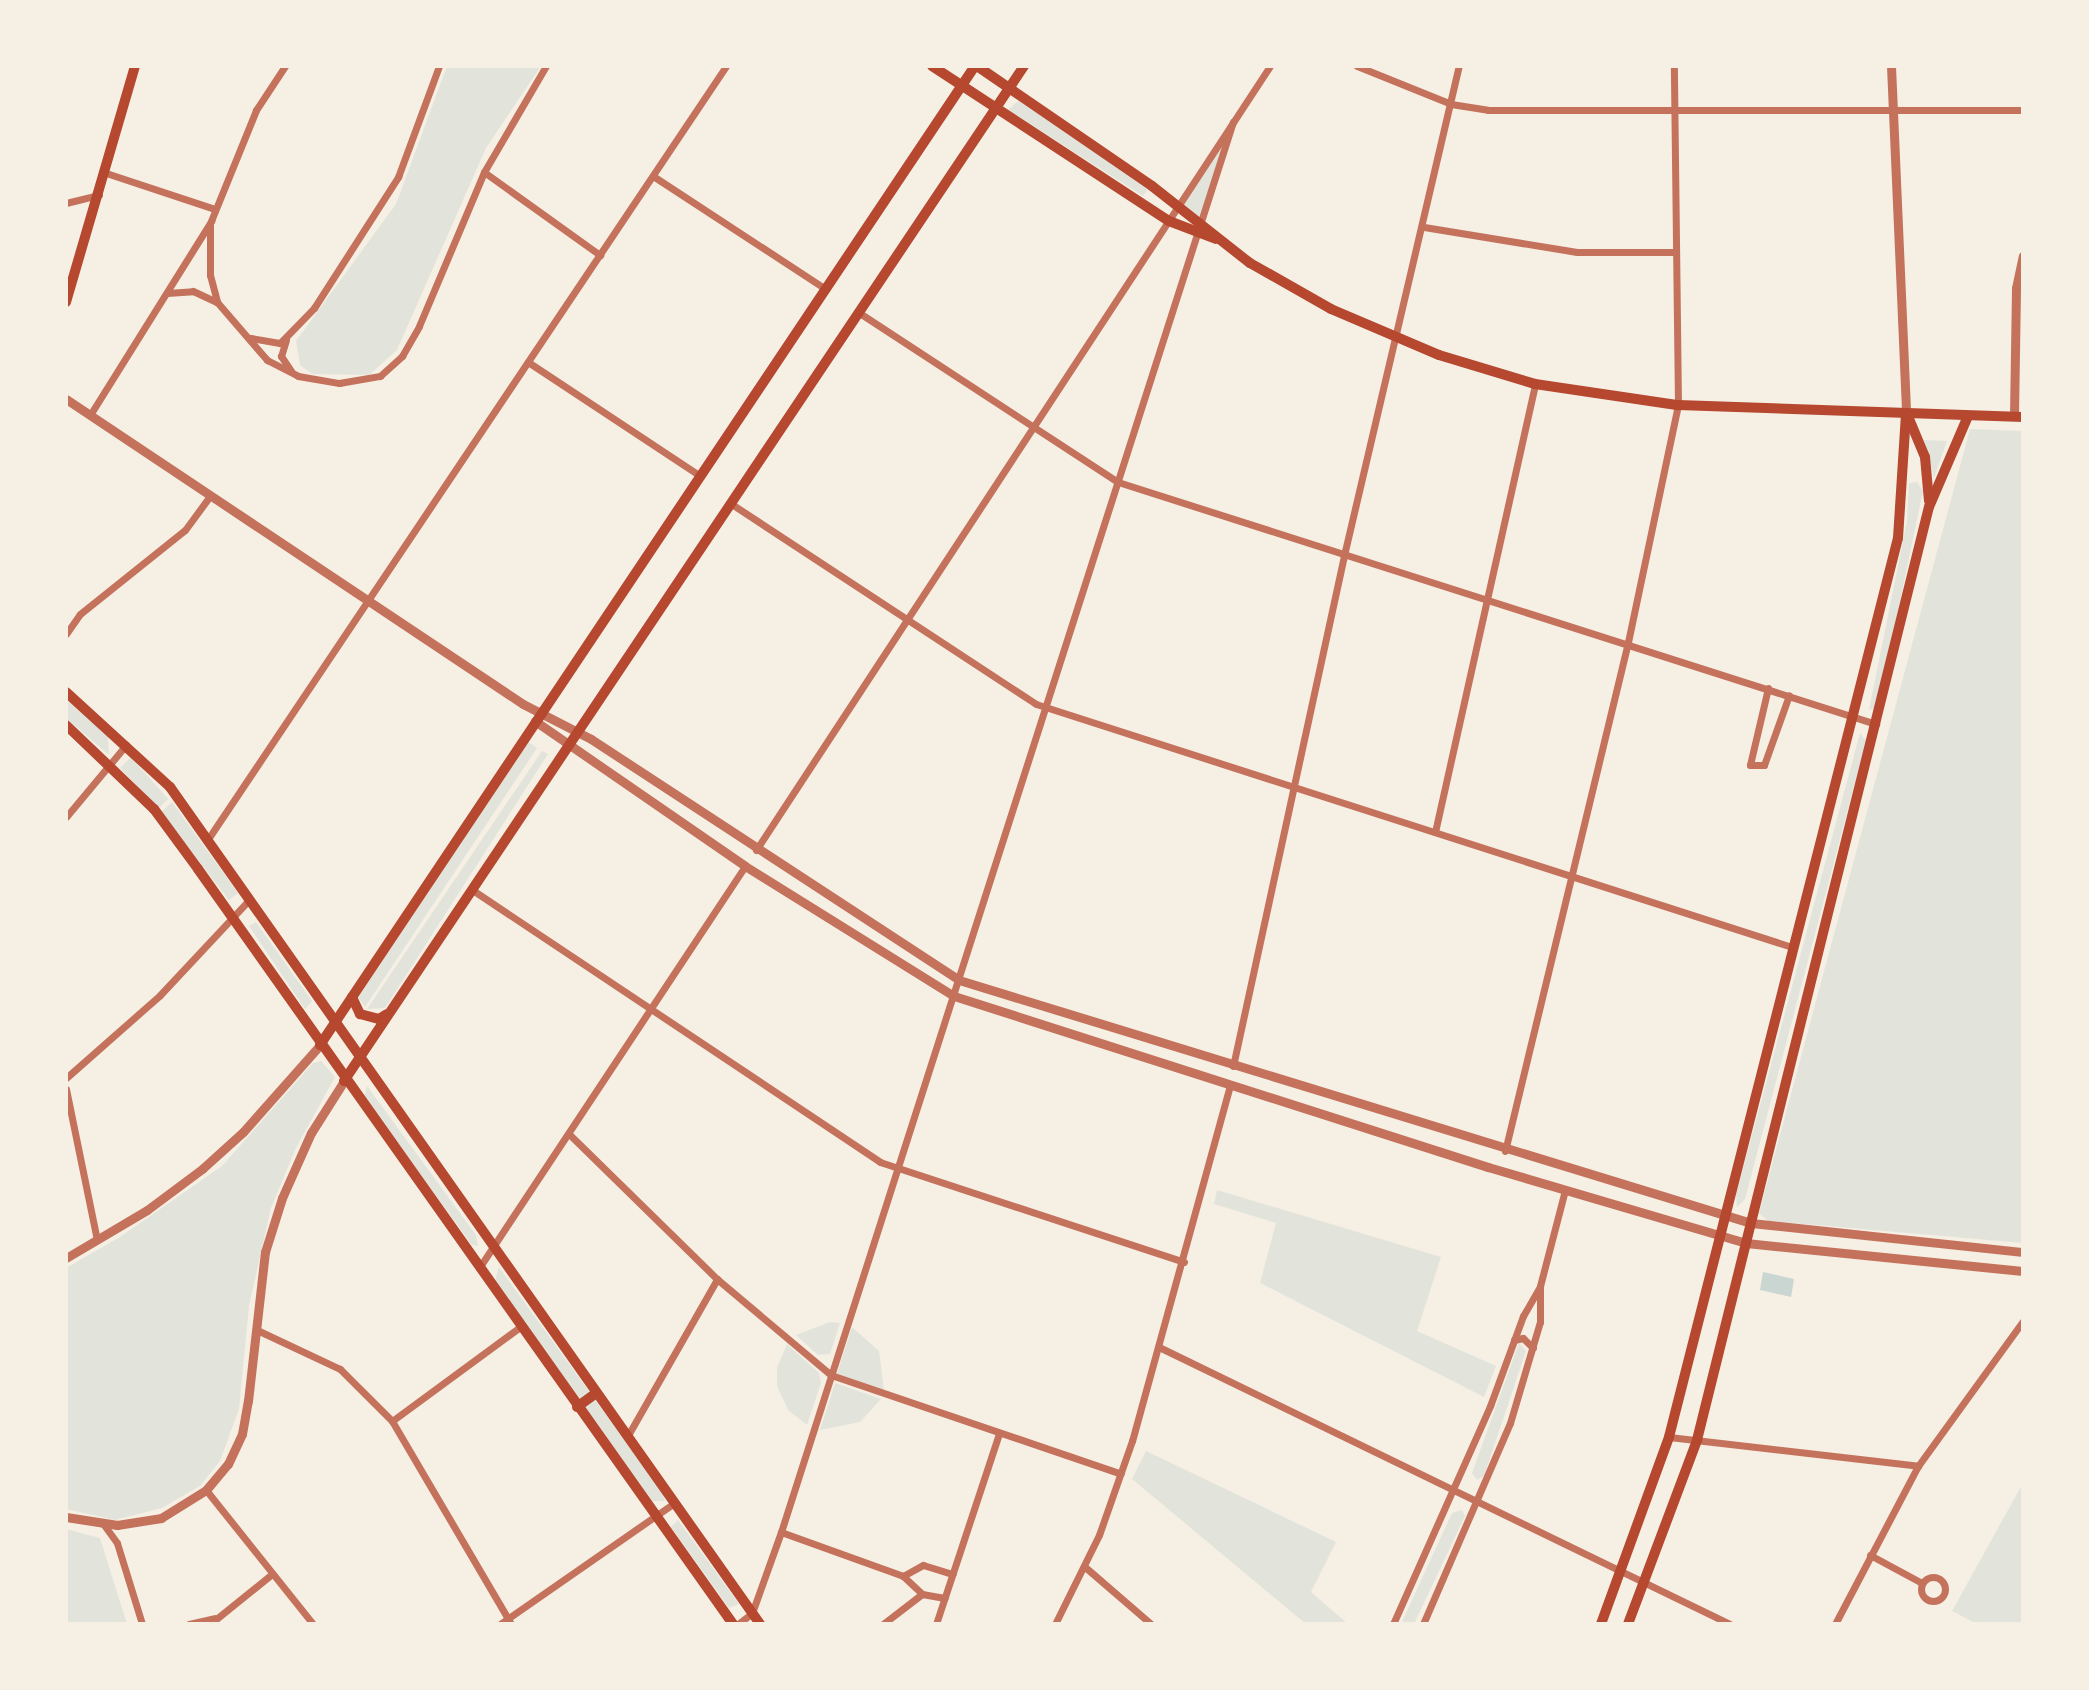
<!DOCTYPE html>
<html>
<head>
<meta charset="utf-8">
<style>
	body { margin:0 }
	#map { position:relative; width:2089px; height:1690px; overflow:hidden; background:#f6efe4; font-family:"Times New Roman",serif }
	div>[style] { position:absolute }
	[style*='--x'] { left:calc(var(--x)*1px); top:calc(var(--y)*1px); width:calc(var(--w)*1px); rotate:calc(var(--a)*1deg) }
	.green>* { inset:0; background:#e2e4dc }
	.water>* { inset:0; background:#c9d6d2 }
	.minor>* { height:7px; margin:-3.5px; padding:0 3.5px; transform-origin:3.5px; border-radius:3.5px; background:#c5725c }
	.minor>.ring { margin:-3.5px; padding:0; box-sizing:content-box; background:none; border:7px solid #c5725c; border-radius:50% }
	.tertiary>* { height:9px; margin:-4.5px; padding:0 4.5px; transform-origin:4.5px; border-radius:4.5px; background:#c5725c }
	.secondary>* { height:10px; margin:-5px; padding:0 5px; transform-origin:5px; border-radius:5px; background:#b5482f }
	span { translate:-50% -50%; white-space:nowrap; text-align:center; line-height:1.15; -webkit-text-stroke:6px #f6efe4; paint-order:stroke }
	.frame { position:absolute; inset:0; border:68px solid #f6efe4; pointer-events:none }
</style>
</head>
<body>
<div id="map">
	<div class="green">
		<div style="clip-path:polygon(447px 66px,541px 66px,486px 148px,397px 350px,369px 375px,312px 374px,300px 365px,296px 341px,396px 204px)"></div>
		<div style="clip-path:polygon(1019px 100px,1150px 186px,1143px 196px,1008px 110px)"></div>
		<div style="clip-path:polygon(1227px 133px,1201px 217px,1181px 206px)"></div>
		<div style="clip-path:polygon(1970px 429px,2023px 431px,2023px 1243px,1768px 1221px,1759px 1213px)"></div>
		<div style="clip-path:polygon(1924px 440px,1947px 441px,1934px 478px)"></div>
		<div style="clip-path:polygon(1917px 482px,1923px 491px,1878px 707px,1869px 710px,1907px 521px,1909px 483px)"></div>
		<div style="clip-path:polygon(66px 700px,108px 736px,109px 755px,66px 718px)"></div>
		<div style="clip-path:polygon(1860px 733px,1866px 741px,1745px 1199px,1737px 1207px,1736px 1195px)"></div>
		<div style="clip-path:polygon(527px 741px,537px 748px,365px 1007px,356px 994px)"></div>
		<div style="clip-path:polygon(542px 751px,548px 754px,385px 1008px,367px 1009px)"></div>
		<div style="clip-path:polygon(131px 757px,168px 799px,159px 808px,120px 768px)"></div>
		<div style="clip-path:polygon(172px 802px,238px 893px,229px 900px,161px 812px)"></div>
		<div style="clip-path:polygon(256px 922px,312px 1001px,305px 1009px,249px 926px)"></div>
		<div style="clip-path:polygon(321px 1061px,335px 1077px,296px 1148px,271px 1208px,249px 1306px,239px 1409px,220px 1461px,200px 1486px,162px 1508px,115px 1520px,66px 1509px,66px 1268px,120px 1237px,222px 1166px,313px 1063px)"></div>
		<div style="clip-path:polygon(367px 1086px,476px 1235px,478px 1246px,472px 1245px,364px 1097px)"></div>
		<div style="clip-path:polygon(1217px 1190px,1441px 1257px,1417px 1331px,1496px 1366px,1484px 1397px,1260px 1283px,1276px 1223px,1214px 1204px)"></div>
		<div style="clip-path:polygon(499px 1267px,661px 1491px,665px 1501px,652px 1501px,495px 1281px)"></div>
		<div style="clip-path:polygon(830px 1322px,840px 1323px,830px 1354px,818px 1355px,796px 1335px)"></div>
		<div style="clip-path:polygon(852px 1327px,879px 1351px,884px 1390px,837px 1374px)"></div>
		<div style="clip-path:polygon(1519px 1343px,1526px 1351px,1484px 1476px,1477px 1480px,1472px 1473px)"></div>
		<div style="clip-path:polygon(787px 1344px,819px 1373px,821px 1383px,807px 1425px,788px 1410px,777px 1386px,777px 1368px)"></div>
		<div style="clip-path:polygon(835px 1383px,881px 1399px,860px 1422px,820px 1430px)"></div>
		<div style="clip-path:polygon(1146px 1451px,1336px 1542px,1311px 1592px,1348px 1624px,1306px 1624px,1132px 1479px)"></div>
		<div style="clip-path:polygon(2023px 1483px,2023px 1624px,1977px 1624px,1952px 1611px)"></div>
		<div style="clip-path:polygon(1462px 1510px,1465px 1516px,1414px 1624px,1401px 1624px,1452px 1513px)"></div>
		<div style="clip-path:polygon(678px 1520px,739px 1604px,729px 1608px,671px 1527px)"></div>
		<div style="clip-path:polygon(66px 1529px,100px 1538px,127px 1624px,66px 1624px)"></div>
	</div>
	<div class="water">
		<div style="clip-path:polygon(1763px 1272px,1794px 1279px,1791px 1297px,1760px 1290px)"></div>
	</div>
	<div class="minor">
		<div style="--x:1357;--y:66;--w:101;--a:22"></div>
		<div style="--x:1451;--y:104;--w:37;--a:9"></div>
		<div style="--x:1488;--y:110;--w:535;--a:0"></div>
		<div style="--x:484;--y:172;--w:143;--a:35.6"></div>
		<div style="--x:106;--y:173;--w:115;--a:18.3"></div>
		<div style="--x:653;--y:176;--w:207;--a:33.2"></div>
		<div style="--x:66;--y:203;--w:34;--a:-14"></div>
		<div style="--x:210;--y:225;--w:50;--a:90"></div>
		<div style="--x:210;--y:275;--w:28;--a:75"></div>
		<div style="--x:1424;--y:227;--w:155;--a:9.3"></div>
		<div style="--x:1577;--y:252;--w:98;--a:0"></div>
		<div style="--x:167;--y:293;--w:26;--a:-4"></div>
		<div style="--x:193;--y:291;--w:26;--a:25"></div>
		<div style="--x:217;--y:302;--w:77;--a:49.2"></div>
		<div style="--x:267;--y:360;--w:35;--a:27"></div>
		<div style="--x:298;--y:376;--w:42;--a:9.7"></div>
		<div style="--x:339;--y:383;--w:42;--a:-9.7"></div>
		<div style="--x:380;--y:376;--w:30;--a:-42"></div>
		<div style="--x:402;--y:356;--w:34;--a:-60"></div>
		<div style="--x:419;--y:326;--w:167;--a:-67.1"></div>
		<div style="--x:484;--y:172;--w:123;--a:-59.7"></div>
		<div style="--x:858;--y:312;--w:311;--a:33.2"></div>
		<div style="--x:1118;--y:482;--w:796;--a:17.71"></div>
		<div style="--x:251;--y:338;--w:29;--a:10"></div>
		<div style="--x:280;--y:343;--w:49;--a:-45.8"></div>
		<div style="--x:314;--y:308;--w:156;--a:-57.3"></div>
		<div style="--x:398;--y:177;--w:118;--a:-69.7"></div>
		<div style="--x:286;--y:340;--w:17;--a:107"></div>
		<div style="--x:281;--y:356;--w:18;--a:56"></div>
		<div style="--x:528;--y:362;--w:206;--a:33.5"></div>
		<div style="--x:90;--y:415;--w:229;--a:-58"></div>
		<div style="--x:211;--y:221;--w:120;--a:-67.9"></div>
		<div style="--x:256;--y:110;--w:53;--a:-56.6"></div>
		<div style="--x:730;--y:503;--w:366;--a:33.3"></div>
		<div style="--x:1036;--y:704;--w:794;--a:17.82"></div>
		<div style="--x:66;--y:634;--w:24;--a:-55"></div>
		<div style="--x:80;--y:614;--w:134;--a:-38.7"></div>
		<div style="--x:185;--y:530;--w:42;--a:-53.7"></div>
		<div style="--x:1768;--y:688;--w:79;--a:103.2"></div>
		<div style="--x:1750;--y:765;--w:14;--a:0"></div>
		<div style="--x:1764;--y:765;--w:74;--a:-70.3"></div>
		<div style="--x:66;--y:817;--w:94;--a:-50.2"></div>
		<div style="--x:1435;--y:832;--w:459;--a:-77.4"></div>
		<div style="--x:208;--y:839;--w:931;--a:-56.17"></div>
		<div style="--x:756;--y:850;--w:937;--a:-56.75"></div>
		<div style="--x:471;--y:889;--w:492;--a:33.7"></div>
		<div style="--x:880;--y:1162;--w:320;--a:18.2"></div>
		<div style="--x:1233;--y:1066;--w:527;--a:-77.73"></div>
		<div style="--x:1345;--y:551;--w:498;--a:-76.8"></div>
		<div style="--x:66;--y:1078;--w:125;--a:-41.4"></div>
		<div style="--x:160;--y:995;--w:130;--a:-46.9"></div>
		<div style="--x:66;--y:1089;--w:154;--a:78.4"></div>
		<div style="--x:570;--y:1135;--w:206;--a:44.4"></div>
		<div style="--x:717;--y:1279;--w:149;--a:40.1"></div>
		<div style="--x:831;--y:1375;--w:306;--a:18.8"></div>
		<div style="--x:1505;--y:1151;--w:524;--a:-76.41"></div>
		<div style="--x:1628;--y:642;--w:242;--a:-78.1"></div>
		<div style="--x:1678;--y:405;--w:339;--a:-90.7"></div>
		<div style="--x:479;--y:1268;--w:482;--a:-56.5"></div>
		<div style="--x:257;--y:1330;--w:92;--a:25.2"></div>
		<div style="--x:340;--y:1369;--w:74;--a:45"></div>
		<div style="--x:392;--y:1421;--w:235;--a:59.6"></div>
		<div style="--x:1514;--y:1340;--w:9;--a:-13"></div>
		<div style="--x:1523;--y:1338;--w:14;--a:45"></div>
		<div style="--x:1161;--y:1348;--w:632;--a:25.88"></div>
		<div style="--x:392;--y:1421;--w:159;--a:-36.3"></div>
		<div style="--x:627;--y:1437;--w:182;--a:-60.3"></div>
		<div style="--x:1669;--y:1437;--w:251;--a:6.6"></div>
		<div style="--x:206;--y:1490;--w:171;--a:51.4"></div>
		<div style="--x:104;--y:1525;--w:22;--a:54"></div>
		<div style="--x:117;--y:1543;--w:85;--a:72.8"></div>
		<div style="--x:781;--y:1532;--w:130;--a:19.8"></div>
		<div style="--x:903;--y:1576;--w:26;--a:43"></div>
		<div style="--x:922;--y:1594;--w:23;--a:10"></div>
		<div style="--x:1870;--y:1555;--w:59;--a:28.3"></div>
		<div style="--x:1085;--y:1567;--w:87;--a:40.8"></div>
		<div style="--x:903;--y:1576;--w:23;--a:-29"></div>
		<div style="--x:923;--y:1565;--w:31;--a:17"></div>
		<div class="ring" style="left:1921px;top:1577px;width:17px;height:17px"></div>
		<div style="--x:189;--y:1624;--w:26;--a:-13"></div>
		<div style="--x:210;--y:1624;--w:80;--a:-38.9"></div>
		<div style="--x:500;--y:1624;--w:212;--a:-34.8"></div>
		<div style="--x:738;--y:1624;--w:18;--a:-38"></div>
		<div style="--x:752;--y:1613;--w:86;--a:-70.3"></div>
		<div style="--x:781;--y:1532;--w:1481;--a:-72.23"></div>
		<div style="--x:883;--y:1624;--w:49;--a:-37.6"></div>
		<div style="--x:936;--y:1624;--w:200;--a:-71.7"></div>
		<div style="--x:1055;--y:1624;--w:99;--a:-63.7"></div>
		<div style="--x:1099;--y:1535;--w:100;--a:-70.7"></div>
		<div style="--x:1132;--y:1441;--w:368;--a:-74.6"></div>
		<div style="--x:1393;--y:1624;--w:239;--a:-66"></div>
		<div style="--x:1490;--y:1406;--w:96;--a:-69.9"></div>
		<div style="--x:1523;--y:1316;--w:34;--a:-60"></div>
		<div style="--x:1540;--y:1286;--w:99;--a:-75.4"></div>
		<div style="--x:1423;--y:1624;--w:219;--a:-66.6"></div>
		<div style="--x:1510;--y:1423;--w:105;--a:-73.5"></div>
		<div style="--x:1540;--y:1322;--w:34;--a:-90"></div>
		<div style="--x:1835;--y:1624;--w:178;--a:-62.3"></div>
		<div style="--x:1918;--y:1466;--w:179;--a:-54.1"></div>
	</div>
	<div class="tertiary">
		<div style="--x:1891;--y:66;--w:347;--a:87.5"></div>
		<div style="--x:66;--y:399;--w:549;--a:33.72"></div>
		<div style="--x:523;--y:704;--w:76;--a:27.2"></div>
		<div style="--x:591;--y:739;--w:440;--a:33.2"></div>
		<div style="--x:959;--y:980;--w:828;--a:17.06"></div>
		<div style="--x:1751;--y:1223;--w:274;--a:6.1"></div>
		<div style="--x:2014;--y:416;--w:128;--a:-89.1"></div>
		<div style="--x:2016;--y:288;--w:33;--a:-78"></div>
		<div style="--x:535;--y:721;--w:255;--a:34.6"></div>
		<div style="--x:745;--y:866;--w:246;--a:31.9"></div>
		<div style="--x:954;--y:996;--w:561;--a:17.76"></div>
		<div style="--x:1488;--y:1167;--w:269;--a:16.4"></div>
		<div style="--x:1746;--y:1243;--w:278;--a:5.8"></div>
		<div style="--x:66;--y:1258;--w:94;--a:-30.7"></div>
		<div style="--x:147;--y:1210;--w:69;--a:-36.7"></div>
		<div style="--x:202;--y:1169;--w:55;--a:-42.1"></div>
		<div style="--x:243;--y:1132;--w:116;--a:-48.5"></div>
		<div style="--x:66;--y:1517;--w:52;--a:8.9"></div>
		<div style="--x:117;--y:1525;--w:45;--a:-9"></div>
		<div style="--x:161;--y:1518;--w:53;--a:-31.9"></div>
		<div style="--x:206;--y:1490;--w:34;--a:-50"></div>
		<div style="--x:228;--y:1464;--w:33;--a:-65"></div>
		<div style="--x:242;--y:1434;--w:34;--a:-80"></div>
		<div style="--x:248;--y:1401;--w:150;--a:-83.5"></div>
		<div style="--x:265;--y:1252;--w:57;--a:-72.5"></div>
		<div style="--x:282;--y:1198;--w:71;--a:-66"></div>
		<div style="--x:311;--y:1133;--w:62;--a:-57.6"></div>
	</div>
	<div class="secondary">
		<div style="--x:932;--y:66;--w:283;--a:33.2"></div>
		<div style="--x:1169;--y:221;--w:50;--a:21"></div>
		<div style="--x:977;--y:66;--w:212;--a:34.4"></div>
		<div style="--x:1152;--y:186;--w:125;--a:38.2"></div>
		<div style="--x:1250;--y:263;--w:93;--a:29.6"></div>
		<div style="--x:1331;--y:309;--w:117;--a:23.1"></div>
		<div style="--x:1439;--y:355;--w:100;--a:16.8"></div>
		<div style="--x:1535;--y:384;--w:145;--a:8.4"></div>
		<div style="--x:1678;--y:405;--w:345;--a:2"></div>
		<div style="--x:66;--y:302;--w:246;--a:-73.7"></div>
		<div style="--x:1907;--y:414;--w:47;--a:67.3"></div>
		<div style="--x:1925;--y:457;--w:44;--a:84.8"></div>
		<div style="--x:66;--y:692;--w:141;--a:42.4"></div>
		<div style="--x:170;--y:787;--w:1024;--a:54.82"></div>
		<div style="--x:66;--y:725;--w:122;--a:43.7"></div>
		<div style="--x:154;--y:809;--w:74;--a:53.7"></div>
		<div style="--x:198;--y:869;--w:925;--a:54.68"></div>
		<div style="--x:352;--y:997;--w:19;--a:65"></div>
		<div style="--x:360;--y:1014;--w:20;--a:15"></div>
		<div style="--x:379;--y:1019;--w:9;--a:-32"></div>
		<div style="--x:320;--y:1045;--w:1178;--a:-56.22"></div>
		<div style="--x:344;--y:1081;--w:1222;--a:-56.18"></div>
		<div style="--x:577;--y:1407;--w:24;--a:-36"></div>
		<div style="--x:1601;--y:1624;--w:199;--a:-70"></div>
		<div style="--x:1669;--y:1437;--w:928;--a:-75.71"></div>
		<div style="--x:1898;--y:538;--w:125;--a:-86.3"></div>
		<div style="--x:1628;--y:1624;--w:197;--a:-69.4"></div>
		<div style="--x:1697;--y:1440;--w:961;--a:-76.04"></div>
		<div style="--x:1929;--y:507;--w:99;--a:-66.8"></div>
	</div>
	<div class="frame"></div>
</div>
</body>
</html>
